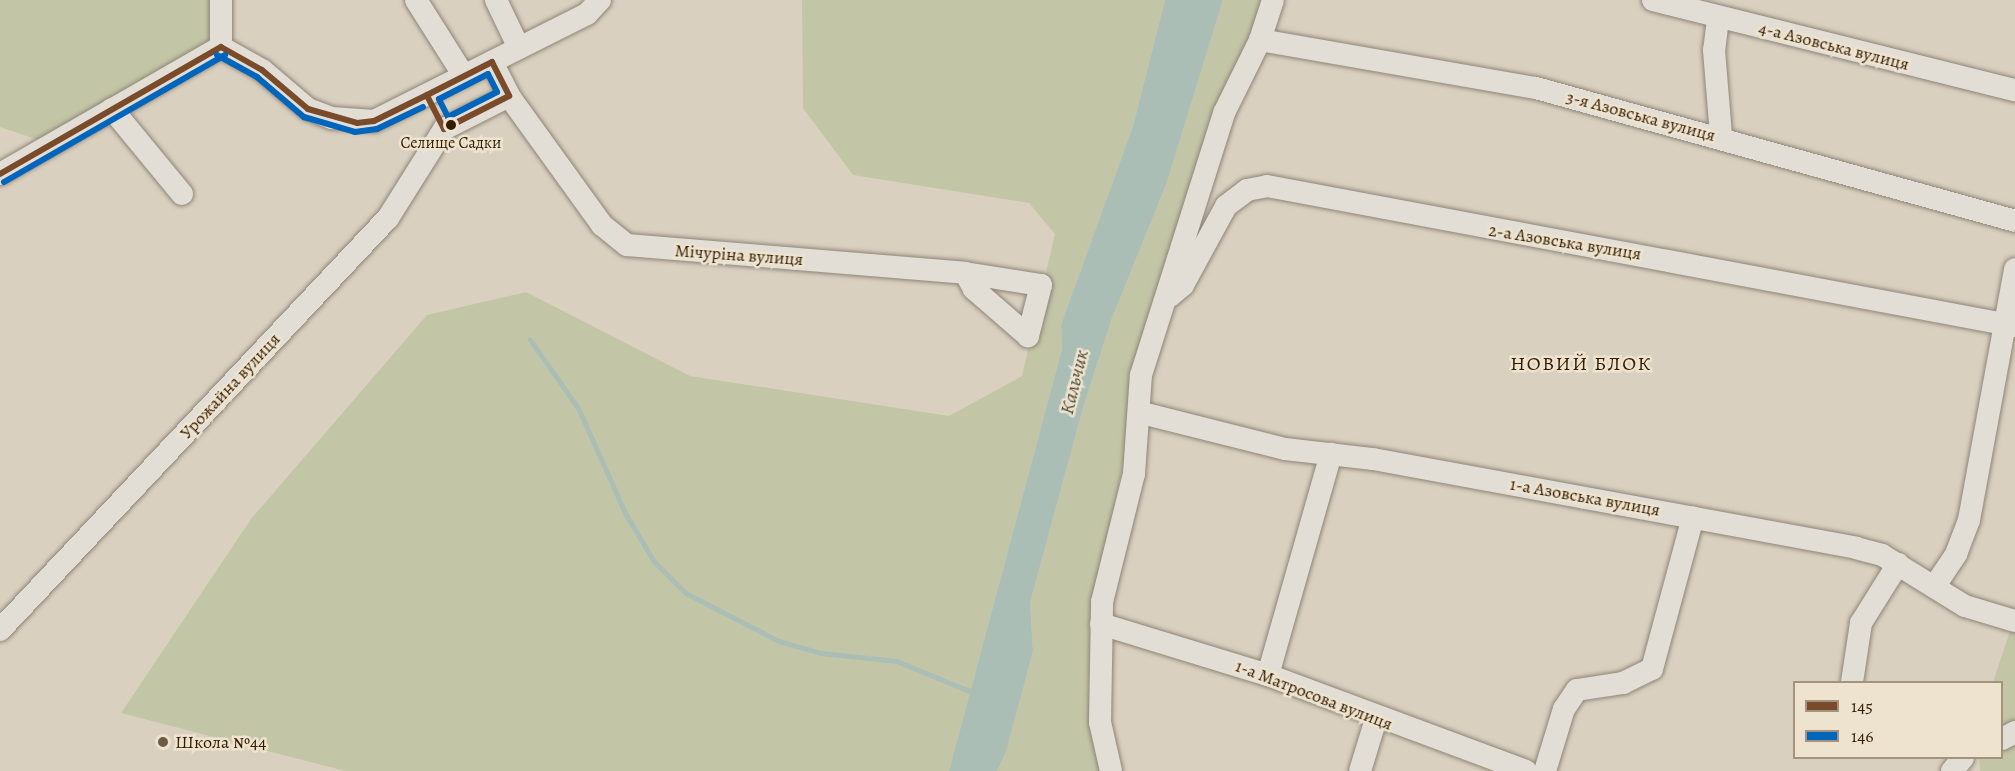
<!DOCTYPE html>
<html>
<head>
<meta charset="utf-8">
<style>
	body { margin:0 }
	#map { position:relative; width:2015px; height:771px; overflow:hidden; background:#dad0c0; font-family:Alegreya,serif }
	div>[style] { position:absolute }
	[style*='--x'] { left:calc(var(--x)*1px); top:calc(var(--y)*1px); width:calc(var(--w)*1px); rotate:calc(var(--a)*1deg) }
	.green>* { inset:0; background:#c3c6a6 }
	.water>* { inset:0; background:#aabeb6 }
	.stream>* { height:4.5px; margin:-2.25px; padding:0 2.25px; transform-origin:2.25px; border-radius:2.25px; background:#aabeb6 }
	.roads { filter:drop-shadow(0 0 2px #8e8578) drop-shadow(0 0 2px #8e8578) }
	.minor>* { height:22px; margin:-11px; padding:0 11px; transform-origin:11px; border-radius:11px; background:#e2ded5 }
	.bus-1>* { height:6px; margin:-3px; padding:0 3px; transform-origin:3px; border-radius:3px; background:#7a4b2a }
	.bus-2>* { height:6px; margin:-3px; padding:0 3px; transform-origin:3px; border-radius:3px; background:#0065bd }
	.dots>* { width:16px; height:16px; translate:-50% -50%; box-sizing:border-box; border:3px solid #ede3cf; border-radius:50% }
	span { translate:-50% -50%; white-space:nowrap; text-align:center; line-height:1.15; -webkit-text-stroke:5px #ede3cf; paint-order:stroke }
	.bus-label { font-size:16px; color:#341c00 }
	.street-label { font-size:18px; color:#341c00 }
	.poi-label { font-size:18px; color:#341c00 }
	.left { translate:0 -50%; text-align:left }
	.neighbourhood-label { font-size:20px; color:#341c00; letter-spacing:1.5px }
	.water-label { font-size:20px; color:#514a35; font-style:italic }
	.legend { position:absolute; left:1793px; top:681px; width:210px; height:78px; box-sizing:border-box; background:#ede3cf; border:2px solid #a3937c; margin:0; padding:8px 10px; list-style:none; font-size:18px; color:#341c00 }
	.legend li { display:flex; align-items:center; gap:12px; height:30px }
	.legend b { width:30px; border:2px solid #a3937c }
</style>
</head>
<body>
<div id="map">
	<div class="green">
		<div style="clip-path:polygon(0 0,213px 0,213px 42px,41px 141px,0 127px)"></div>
		<div style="clip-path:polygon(802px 0,1165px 0,1133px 126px,1061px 325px,1062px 349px,949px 771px,345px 771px,121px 713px,251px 519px,427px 315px,526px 292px,690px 376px,949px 416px,1022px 376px,1055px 234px,1029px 203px,853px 175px,803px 108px)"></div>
		<div style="clip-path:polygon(1223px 0,1267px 0,1256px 33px,1231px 73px,1174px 240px,1100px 567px,1113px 771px,997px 771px,1033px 651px,1030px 603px,1083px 408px,1112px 318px,1166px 185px)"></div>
		<div style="clip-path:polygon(2015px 616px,2015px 771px,1980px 771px,1979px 758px,2002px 758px,2002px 682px,1993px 682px)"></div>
	</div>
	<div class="water">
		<div style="clip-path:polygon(1165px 0,1223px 0,1166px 185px,1112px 318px,1083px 408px,1030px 603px,1033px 651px,1006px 751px,997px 771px,949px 771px,1062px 349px,1061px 325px,1133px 126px)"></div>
	</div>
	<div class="stream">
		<div style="--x:530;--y:339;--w:85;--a:55"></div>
		<div style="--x:579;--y:409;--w:115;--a:65.9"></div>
		<div style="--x:626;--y:514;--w:55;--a:59.2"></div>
		<div style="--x:654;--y:561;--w:45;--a:45"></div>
		<div style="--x:686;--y:593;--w:105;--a:27.3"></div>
		<div style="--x:779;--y:641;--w:44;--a:15.9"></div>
		<div style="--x:821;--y:653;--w:76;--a:6"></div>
		<div style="--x:897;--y:661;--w:87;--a:22.4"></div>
	</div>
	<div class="roads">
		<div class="minor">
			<div style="--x:416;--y:0;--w:90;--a:57.7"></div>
			<div style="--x:496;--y:0;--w:53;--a:64.4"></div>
			<div style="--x:1653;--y:0;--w:373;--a:14"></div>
			<div style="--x:1718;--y:19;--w:31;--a:97"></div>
			<div style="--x:1714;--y:50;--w:86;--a:85.3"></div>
			<div style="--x:1260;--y:40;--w:280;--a:9.9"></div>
			<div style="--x:1536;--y:88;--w:497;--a:15.5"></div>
			<div style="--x:221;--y:47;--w:47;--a:29.3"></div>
			<div style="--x:262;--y:70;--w:60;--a:40.3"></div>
			<div style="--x:308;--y:109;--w:26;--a:21"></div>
			<div style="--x:332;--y:118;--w:42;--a:4.1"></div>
			<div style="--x:374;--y:121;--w:238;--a:-26.7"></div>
			<div style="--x:587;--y:14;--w:19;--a:-47"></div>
			<div style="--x:221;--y:47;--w:47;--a:-90"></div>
			<div style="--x:492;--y:62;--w:38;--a:63"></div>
			<div style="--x:509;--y:96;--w:159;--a:54.2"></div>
			<div style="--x:602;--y:225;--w:32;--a:39"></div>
			<div style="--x:627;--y:245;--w:339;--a:4.7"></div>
			<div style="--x:965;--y:273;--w:77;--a:9"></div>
			<div style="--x:1041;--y:285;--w:53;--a:104.3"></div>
			<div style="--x:1028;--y:336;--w:72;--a:-139"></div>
			<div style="--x:974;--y:289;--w:18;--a:-119"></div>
			<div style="--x:112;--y:109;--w:110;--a:50.5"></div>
			<div style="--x:444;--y:129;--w:73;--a:-26.9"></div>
			<div style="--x:0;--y:174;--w:255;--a:-29.9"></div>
			<div style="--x:1170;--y:296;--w:17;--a:-40"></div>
			<div style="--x:1183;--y:285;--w:90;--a:-61.4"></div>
			<div style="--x:1226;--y:206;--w:26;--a:-37"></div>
			<div style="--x:1247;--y:190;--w:20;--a:-11"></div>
			<div style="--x:1267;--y:186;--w:761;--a:10.6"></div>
			<div style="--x:1142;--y:413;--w:147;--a:14.1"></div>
			<div style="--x:1285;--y:449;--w:89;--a:6.5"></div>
			<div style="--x:1373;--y:459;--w:491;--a:10.4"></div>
			<div style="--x:1856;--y:548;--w:27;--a:15"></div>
			<div style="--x:1882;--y:555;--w:97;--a:31.6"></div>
			<div style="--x:1965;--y:606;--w:52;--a:16.7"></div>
			<div style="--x:1934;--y:587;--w:40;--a:-56"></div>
			<div style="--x:1956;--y:554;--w:36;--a:-69"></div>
			<div style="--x:1969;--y:520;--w:255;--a:-79.6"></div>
			<div style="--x:1101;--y:624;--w:175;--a:17"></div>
			<div style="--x:1268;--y:675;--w:275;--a:20.4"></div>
			<div style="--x:0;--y:630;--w:566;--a:-46.72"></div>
			<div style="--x:388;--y:218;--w:105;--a:-57.8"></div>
			<div style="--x:1268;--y:675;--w:230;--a:-74.1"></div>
			<div style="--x:1852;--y:682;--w:60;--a:-81.3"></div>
			<div style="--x:1861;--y:623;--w:70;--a:-57.9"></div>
			<div style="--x:2002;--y:739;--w:15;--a:-28"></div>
			<div style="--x:1111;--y:771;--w:50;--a:-102.7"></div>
			<div style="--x:1100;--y:722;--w:120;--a:-89"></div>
			<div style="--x:1102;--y:602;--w:132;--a:-76"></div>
			<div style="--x:1134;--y:474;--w:99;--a:-86"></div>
			<div style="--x:1141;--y:375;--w:275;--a:-72.4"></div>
			<div style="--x:1224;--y:113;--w:81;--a:-63.7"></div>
			<div style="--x:1260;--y:40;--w:42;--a:-72"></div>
			<div style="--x:1360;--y:771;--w:54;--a:-72.9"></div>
			<div style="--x:1545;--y:771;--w:65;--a:-73"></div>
			<div style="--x:1564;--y:709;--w:23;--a:-56"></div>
			<div style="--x:1577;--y:690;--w:47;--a:-8.7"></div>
			<div style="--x:1623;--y:683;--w:32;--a:-26"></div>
			<div style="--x:1652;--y:669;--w:157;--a:-74.9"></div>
			<div style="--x:1952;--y:771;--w:17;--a:-50"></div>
		</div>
	</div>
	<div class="bus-1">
		<div style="--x:221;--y:47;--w:47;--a:29.3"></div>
		<div style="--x:262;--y:70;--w:60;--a:40.3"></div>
		<div style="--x:308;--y:109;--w:51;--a:15.9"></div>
		<div style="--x:357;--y:123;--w:17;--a:-7"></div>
		<div style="--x:374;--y:121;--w:59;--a:-26.1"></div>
		<div style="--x:492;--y:62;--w:38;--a:63"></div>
		<div style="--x:509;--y:96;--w:73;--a:153.1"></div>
		<div style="--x:444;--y:129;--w:38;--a:-117"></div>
		<div style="--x:427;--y:95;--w:73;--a:-26.9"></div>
		<div style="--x:0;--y:174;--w:255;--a:-29.9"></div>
	</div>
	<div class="bus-2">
		<div style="--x:217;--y:55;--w:46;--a:28.8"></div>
		<div style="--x:257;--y:77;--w:62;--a:40.4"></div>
		<div style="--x:304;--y:117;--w:53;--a:16.4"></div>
		<div style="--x:355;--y:132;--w:22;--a:-8"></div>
		<div style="--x:377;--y:129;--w:51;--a:-25.6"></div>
		<div style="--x:488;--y:74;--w:20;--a:63"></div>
		<div style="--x:497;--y:92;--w:55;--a:153"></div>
		<div style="--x:448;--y:117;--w:20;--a:-117"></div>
		<div style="--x:439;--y:99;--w:55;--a:-27"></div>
		<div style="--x:4;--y:182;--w:255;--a:-29.9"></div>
	</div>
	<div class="dots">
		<div style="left:451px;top:125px;background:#341c00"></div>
		<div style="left:163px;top:742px;background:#6e5b43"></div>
	</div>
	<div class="bus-label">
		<span style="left:451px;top:143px">Селище Садки</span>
	</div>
	<div class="street-label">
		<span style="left:1834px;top:46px;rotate:14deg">4-а Азовська вулиця</span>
		<span style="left:1641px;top:116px;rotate:15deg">3-я Азовська вулиця</span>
		<span style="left:1565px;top:242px;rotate:9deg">2-а Азовська вулиця</span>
		<span style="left:739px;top:255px;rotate:4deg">Мічуріна вулиця</span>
		<span style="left:230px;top:386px;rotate:-47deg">Урожайна вулиця</span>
		<span style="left:1585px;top:497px;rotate:10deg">1-а Азовська вулиця</span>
		<span style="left:1314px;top:695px;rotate:21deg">1-а Матросова вулиця</span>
	</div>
	<div class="poi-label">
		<span class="left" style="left:175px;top:742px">Школа №44</span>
	</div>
	<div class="neighbourhood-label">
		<span style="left:1581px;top:363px">НОВИЙ БЛОК</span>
	</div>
	<div class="water-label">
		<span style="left:1074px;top:382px;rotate:-76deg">Кальчик</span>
	</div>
	<ul class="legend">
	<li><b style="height:8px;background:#7a4b2a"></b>145</li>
	<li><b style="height:8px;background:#0065bd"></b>146</li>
	</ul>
</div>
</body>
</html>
